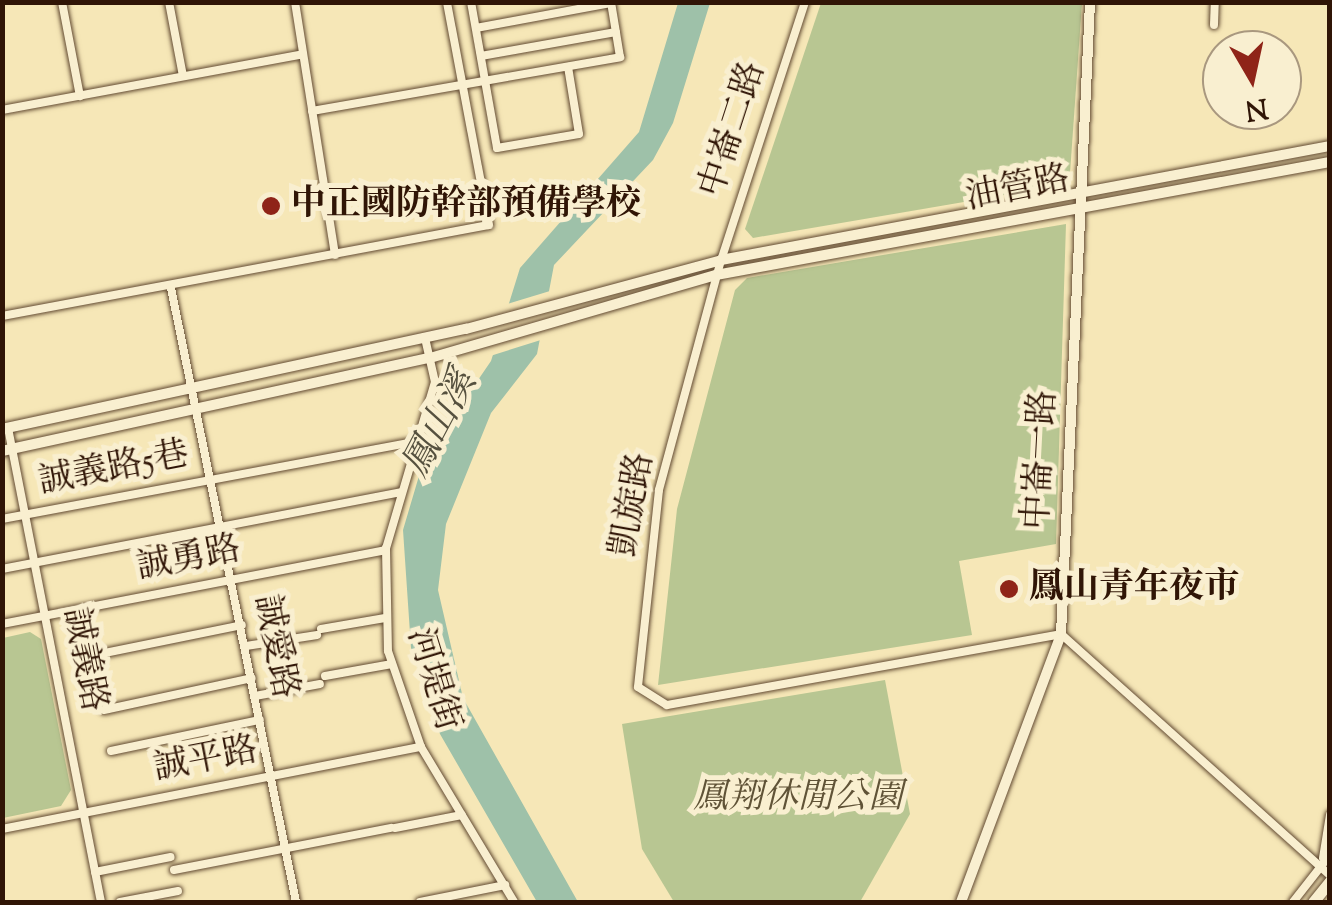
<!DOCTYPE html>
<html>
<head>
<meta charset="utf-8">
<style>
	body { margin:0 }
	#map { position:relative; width:1332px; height:905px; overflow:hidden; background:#f6e7b7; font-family:"Sorts Mill Goudy","Noto Serif TC",serif }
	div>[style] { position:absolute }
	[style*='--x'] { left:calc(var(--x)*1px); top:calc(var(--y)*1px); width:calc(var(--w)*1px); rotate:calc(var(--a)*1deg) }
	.green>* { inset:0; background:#b8c692 }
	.water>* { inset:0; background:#9ec1a9 }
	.pier>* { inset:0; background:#f6e7b7 }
	.roads { filter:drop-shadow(0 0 2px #624a32) drop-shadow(0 0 2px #624a32) }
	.minor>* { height:8px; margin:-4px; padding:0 4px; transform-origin:4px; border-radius:4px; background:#f9efd0 }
	.tertiary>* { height:10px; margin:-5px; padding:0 5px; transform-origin:5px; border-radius:5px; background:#f9efd0 }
	.secondary>* { height:11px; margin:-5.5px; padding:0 5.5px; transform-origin:5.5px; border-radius:5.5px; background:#f9efd0 }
	.dots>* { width:28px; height:28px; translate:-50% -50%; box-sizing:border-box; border:5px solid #f9efd0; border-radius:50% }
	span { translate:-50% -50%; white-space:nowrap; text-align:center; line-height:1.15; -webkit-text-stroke:10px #f9efd0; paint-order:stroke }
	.street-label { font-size:35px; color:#301506 }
	.poi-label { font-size:35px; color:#301506; font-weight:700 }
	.left { translate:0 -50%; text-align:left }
	.park-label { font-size:35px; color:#605337; font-style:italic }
	.water-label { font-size:38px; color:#56513f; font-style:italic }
	.frame { position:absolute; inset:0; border:5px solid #301506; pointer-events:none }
	.north { position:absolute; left:1202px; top:30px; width:100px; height:100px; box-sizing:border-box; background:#f9efd0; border:2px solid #a9987f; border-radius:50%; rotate:171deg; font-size:28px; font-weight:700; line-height:40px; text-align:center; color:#301506 }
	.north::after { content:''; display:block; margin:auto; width:35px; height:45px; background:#8f2418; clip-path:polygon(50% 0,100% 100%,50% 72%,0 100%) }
</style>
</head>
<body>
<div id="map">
	<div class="green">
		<div style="clip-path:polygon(821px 3px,1082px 3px,1070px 173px,1058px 186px,753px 238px,745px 229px)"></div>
		<div style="clip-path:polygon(1066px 224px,1056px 544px,959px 561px,972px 635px,658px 685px,677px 509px,735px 290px,747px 278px)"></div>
		<div style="clip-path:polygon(30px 632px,41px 639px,71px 790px,61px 806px,3px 818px,3px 638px)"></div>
		<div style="clip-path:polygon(885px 680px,910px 814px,860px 902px,674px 902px,642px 849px,622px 724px)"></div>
	</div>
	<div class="water">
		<div style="clip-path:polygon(678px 3px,710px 3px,673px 123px,653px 160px,554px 265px,537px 354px,491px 413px,446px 524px,438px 590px,463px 698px,578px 902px,537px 902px,440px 734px,411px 648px,403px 530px,424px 459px,491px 361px,520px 268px,639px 132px)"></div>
	</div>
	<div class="pier">
		<div style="clip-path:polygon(550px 291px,544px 339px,487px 357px,501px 306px)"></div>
	</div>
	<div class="roads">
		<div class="minor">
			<div style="--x:62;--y:2;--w:96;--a:79.2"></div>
			<div style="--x:169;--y:2;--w:75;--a:79.3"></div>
			<div style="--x:295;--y:2;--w:256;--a:81"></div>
			<div style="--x:471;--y:2;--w:148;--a:79.9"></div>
			<div style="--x:497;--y:148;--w:83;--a:-9.7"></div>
			<div style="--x:579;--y:134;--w:68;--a:-99.3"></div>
			<div style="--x:805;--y:2;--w:271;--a:108"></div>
			<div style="--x:721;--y:260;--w:238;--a:105.1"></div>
			<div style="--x:659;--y:490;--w:198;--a:96.1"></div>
			<div style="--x:638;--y:687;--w:34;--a:32"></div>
			<div style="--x:667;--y:705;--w:400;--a:-10.2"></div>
			<div style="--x:1061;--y:634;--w:361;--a:41.9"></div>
			<div style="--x:1214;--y:25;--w:23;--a:-88"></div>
			<div style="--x:476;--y:28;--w:137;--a:-10.5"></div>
			<div style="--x:481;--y:56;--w:137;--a:-10.1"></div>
			<div style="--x:2;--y:110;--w:306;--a:-10.5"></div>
			<div style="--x:312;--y:111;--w:313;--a:-9.9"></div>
			<div style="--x:620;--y:57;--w:56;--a:-99.3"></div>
			<div style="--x:171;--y:288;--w:627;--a:78.49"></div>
			<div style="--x:2;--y:316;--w:495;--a:-10.6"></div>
			<div style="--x:489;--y:225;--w:227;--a:-100.7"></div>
			<div style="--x:425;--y:338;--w:45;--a:77.2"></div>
			<div style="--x:435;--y:382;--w:173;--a:106.4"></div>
			<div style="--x:386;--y:548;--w:103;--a:88.9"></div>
			<div style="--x:388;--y:651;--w:102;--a:71"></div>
			<div style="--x:421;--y:747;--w:181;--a:59"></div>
			<div style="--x:8;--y:428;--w:483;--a:78.9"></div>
			<div style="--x:2;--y:519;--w:418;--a:-10.6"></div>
			<div style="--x:2;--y:569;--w:405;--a:-10.9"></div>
			<div style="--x:2;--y:624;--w:390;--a:-10.9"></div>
			<div style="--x:321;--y:629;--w:65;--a:-9.8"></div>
			<div style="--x:246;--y:646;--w:72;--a:-8.8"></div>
			<div style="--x:85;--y:657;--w:160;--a:-11.5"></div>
			<div style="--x:325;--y:676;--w:68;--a:-10.2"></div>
			<div style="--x:255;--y:696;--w:66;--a:-10.5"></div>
			<div style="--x:104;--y:710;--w:151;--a:-12.2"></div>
			<div style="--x:111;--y:751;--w:152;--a:-11.8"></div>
			<div style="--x:395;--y:828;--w:68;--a:-11"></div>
			<div style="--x:2;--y:829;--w:427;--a:-11.1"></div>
			<div style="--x:1323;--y:858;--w:44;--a:-80.8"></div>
			<div style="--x:174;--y:870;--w:221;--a:-11"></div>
			<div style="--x:95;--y:872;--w:77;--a:-11.2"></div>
			<div style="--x:120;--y:902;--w:59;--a:-10.7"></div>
			<div style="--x:420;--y:902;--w:87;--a:-11.3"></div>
			<div style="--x:1293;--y:902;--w:60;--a:-51.8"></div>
		</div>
		<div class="tertiary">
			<div style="--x:2;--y:429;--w:475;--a:-12.2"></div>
			<div style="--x:466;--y:329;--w:264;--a:-15.1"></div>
			<div style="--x:721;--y:260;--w:620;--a:-10.6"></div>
			<div style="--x:2;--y:451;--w:438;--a:-12.3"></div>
			<div style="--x:430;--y:358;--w:298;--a:-16.2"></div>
			<div style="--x:716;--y:275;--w:624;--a:-10.43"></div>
			<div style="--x:961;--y:902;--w:286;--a:-69.5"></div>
			<div style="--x:1061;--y:634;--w:633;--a:-87.37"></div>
		</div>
		<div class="secondary">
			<div style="--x:1313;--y:902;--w:27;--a:-51"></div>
		</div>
	</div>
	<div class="dots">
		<div style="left:271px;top:206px;background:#8f2418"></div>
		<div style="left:1009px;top:589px;background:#8f2418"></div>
	</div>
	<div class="street-label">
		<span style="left:734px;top:130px;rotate:-72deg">中崙二路</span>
		<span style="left:1018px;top:190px;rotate:-11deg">油管路</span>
		<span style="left:1042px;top:460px;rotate:-87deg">中崙一路</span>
		<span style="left:114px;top:470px;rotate:-11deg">誠義路5巷</span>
		<span style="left:634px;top:505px;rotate:-80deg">凱旋路</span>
		<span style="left:189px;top:560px;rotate:-11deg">誠勇路</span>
		<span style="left:274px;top:647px;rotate:79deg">誠愛路</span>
		<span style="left:83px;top:660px;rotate:79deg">誠義路</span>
		<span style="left:432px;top:680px;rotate:73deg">河堤街</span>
		<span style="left:206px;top:761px;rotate:-11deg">誠平路</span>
	</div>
	<div class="poi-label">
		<span class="left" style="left:291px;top:206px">中正國防幹部預備學校</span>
		<span class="left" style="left:1029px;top:589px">鳳山青年夜市</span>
	</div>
	<div class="park-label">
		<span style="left:798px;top:799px">鳳翔休閒公園</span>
	</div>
	<div class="water-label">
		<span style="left:442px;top:425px;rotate:-62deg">鳳山溪</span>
	</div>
	<div class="frame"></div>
	<div class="north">N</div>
</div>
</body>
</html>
